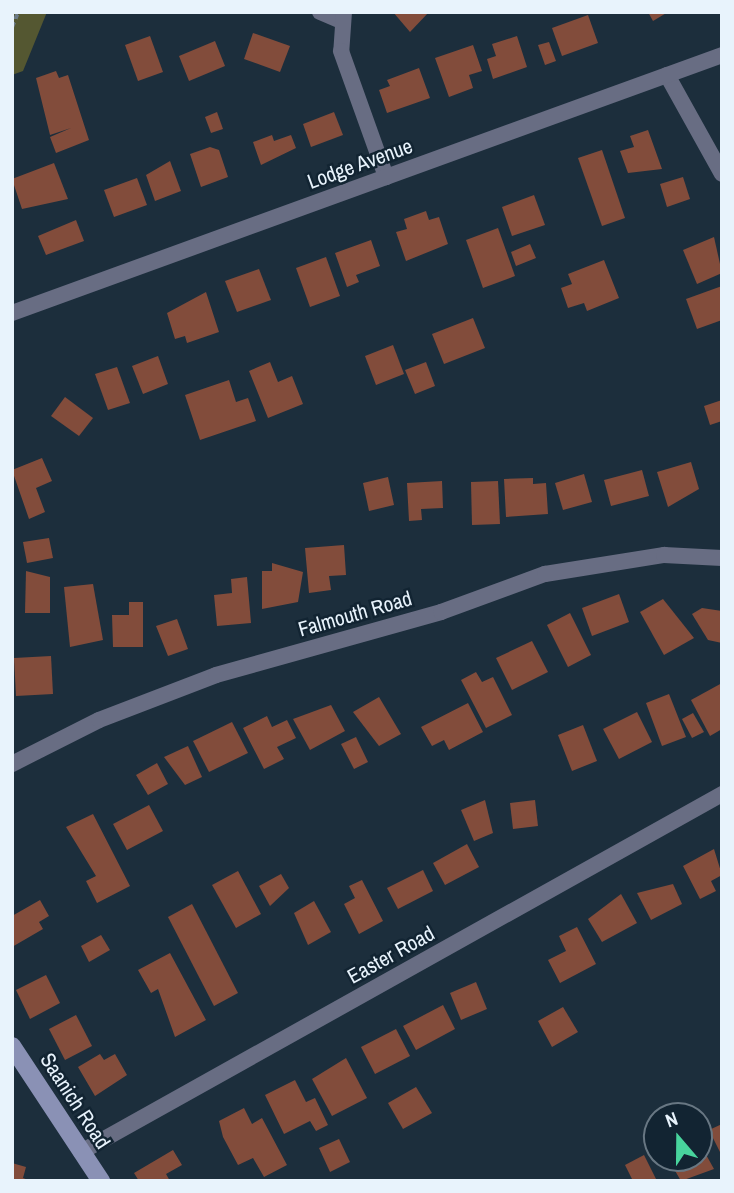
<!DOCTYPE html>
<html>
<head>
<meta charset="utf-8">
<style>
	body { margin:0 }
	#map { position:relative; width:734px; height:1193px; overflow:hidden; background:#1c2e3c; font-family:"Archivo Narrow",sans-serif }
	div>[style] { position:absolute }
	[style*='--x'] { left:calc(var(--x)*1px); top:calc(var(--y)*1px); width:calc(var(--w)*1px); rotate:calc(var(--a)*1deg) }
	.green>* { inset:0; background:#545731 }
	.building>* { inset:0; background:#824c3b }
	.path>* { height:3.5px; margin-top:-1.75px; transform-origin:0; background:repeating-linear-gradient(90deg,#6b7a86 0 5px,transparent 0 8.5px) }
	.street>* { height:16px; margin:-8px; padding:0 8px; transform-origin:8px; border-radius:8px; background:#686d83 }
	.secondary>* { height:18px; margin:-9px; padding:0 9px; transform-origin:9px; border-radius:9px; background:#8a91b5 }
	span { translate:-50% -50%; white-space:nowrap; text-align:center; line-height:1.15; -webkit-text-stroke:5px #122432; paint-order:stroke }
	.street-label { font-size:21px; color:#e8f3fc }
	.frame { position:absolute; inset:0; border:14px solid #e8f3fc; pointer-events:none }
	.north { position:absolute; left:643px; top:1102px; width:70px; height:70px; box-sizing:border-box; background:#122432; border:2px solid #687783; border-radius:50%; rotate:340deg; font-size:19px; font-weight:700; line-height:28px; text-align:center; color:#e8f3fc }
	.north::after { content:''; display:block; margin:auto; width:24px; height:32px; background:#48d49d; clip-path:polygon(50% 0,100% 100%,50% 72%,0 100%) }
</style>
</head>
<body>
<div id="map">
	<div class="green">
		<div style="clip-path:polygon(47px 12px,23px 71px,12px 75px,12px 14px)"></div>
	</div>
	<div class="building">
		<div style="clip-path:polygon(393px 12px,429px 12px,410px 32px)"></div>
		<div style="clip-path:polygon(648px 12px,668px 12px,653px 21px)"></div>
		<div style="clip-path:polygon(588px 15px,598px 43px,562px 56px,552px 28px)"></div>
		<div style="clip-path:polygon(253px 33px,290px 46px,280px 72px,244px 59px)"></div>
		<div style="clip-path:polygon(150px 36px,163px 72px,138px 81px,125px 45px)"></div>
		<div style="clip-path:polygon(517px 36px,527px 67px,493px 79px,487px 59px,496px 56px,492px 44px)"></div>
		<div style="clip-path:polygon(215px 41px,225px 66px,189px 81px,179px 56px)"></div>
		<div style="clip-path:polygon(549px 42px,556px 61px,545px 65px,538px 45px)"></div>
		<div style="clip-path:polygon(473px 45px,482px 71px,469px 75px,473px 88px,449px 97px,435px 58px)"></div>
		<div style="clip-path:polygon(419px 68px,430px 98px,387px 113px,379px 90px,390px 86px,387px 80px)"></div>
		<div style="clip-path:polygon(56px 71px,59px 78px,68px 75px,89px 140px,56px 153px,50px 137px,71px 128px,50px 135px,36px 78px)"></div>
		<div style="clip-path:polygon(217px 112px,223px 129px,211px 133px,205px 117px)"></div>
		<div style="clip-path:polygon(334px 112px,343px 135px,311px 147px,303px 124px)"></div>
		<div style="clip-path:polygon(648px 130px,662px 169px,628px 173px,620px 151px,634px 147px,630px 136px)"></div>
		<div style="clip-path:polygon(272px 135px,274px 141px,291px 135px,296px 148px,261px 165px,253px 142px)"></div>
		<div style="clip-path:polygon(210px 147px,219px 150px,228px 177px,201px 187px,190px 154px)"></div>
		<div style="clip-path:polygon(602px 150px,625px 218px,602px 226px,578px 158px)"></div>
		<div style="clip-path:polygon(170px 161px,181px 191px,155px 201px,146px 175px)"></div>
		<div style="clip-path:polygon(54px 163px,68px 199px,22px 209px,12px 179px)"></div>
		<div style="clip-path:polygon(683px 177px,690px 199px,667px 207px,660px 184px)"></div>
		<div style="clip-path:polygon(137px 178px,147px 205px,114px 217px,104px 190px)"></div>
		<div style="clip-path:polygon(534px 195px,545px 225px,512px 236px,502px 207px)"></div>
		<div style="clip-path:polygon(426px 211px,429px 220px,439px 217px,448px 244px,406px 261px,396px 232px,407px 229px,404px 219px)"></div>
		<div style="clip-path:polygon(76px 220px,84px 241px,46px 255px,38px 236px)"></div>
		<div style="clip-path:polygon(498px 228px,515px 276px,483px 288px,466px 240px)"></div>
		<div style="clip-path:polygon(714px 237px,722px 273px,697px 284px,683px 250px)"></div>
		<div style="clip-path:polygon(371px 240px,380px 266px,356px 275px,359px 282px,347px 287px,335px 253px)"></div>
		<div style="clip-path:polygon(530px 244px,536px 258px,516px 266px,511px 252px)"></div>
		<div style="clip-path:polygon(326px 257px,340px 296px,310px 307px,296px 268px)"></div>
		<div style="clip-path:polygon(604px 260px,619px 298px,587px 311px,584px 303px,568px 308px,561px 288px,572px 284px,568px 274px)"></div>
		<div style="clip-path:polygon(259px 269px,271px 300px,237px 312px,225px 281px)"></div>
		<div style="clip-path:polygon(722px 286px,722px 320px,697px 329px,686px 299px)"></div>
		<div style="clip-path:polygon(206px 292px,219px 332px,187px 343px,185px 336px,175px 339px,167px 313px)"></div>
		<div style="clip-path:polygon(473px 318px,485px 348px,444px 364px,432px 334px)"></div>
		<div style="clip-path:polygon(393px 345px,404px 374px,376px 385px,365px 356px)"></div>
		<div style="clip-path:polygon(158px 356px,168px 384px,143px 394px,132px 366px)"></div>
		<div style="clip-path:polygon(270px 362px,278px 382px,292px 376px,303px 404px,268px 418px,249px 371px)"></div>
		<div style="clip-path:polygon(426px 362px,435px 386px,415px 394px,405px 370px)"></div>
		<div style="clip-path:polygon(117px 367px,130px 403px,108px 410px,95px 374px)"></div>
		<div style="clip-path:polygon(229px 380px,236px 402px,248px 398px,256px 421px,200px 440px,185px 395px)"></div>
		<div style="clip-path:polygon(65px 397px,93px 418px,79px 436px,51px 416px)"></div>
		<div style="clip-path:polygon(722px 400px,722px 421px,710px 425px,704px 406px)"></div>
		<div style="clip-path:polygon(42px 458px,52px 481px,36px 488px,45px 512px,29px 519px,12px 470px)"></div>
		<div style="clip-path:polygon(691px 462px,699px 489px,668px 507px,657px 472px)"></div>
		<div style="clip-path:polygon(642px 470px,649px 496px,611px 506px,604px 480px)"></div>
		<div style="clip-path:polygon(584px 474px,592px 502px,563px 510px,555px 483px)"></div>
		<div style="clip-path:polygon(388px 477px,394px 505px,369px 511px,363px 483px)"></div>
		<div style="clip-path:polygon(533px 478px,533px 484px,546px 483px,548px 514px,506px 517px,504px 479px)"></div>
		<div style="clip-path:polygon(442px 481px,443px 508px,421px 509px,422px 520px,409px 521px,407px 483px)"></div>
		<div style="clip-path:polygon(498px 481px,500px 524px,472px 525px,471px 482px)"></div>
		<div style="clip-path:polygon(49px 538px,53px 558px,27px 563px,23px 542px)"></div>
		<div style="clip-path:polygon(344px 545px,346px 575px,329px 576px,331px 590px,309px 593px,305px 548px)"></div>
		<div style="clip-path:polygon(272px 563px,303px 572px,298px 602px,262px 609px,262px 571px,272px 571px)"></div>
		<div style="clip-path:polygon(26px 571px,50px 577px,50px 613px,25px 613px)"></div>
		<div style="clip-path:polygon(247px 577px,251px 623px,217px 626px,214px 595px,232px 593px,231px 579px)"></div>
		<div style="clip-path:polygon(93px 584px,103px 640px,70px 647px,64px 587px)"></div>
		<div style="clip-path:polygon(619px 594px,629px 622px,592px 636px,582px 608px)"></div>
		<div style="clip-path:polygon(663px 599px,694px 638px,664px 655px,640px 612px)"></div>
		<div style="clip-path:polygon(129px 602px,143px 602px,143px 647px,113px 647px,112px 615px,129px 615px)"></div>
		<div style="clip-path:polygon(702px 608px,722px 611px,722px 643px,708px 640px,692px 614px)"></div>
		<div style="clip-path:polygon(570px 613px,591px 655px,568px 667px,547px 625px)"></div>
		<div style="clip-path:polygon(177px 619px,188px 649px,168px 656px,156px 626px)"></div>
		<div style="clip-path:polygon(532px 641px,548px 672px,512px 690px,496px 658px)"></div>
		<div style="clip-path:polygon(51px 656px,53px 694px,16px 696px,14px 658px)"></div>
		<div style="clip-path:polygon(476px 672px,482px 682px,493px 677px,512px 715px,486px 728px,461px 680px)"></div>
		<div style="clip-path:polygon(722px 683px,722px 729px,710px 736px,691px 700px)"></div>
		<div style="clip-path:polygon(669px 694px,686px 737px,662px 746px,646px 703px)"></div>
		<div style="clip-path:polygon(379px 697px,401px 734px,379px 746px,353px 712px)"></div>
		<div style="clip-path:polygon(468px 703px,483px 732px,449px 750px,444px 740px,432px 746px,421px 727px)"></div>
		<div style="clip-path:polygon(331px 705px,345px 731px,310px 750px,293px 719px)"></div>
		<div style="clip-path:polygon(637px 712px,652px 742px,619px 759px,603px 729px)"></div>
		<div style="clip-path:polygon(693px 713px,704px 732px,692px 738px,682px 719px)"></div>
		<div style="clip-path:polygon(267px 716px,272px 727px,287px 720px,296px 738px,277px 747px,284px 759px,264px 769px,243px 728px)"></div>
		<div style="clip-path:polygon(232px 722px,248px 753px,209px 772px,193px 741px)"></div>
		<div style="clip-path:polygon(583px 725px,597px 761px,572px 771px,558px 735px)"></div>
		<div style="clip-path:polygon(356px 737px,368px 762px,354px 769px,341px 744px)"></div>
		<div style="clip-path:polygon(188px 746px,202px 777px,185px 785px,164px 757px)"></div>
		<div style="clip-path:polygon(157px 763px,168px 784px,148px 795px,136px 775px)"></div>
		<div style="clip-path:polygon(485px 800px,493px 833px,474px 841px,461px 810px)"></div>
		<div style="clip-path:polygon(535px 800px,538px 826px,513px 829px,510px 803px)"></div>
		<div style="clip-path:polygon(149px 805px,163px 831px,127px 850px,113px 824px)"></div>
		<div style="clip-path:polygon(93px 814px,130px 886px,97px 903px,86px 881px,96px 876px,66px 827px)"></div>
		<div style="clip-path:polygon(467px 844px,479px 867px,445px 885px,433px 863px)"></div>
		<div style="clip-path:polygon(714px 849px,722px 875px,711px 881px,716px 891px,700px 899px,683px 866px)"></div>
		<div style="clip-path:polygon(423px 870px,433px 891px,398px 909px,387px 888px)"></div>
		<div style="clip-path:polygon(238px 871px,261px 914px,236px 928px,212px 885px)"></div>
		<div style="clip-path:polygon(281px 874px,289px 888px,270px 906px,259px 886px)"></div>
		<div style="clip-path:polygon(362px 880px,383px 921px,359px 934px,344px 904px,355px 898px,349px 886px)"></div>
		<div style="clip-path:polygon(673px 884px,682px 904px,651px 920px,637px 893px)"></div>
		<div style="clip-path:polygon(621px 894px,637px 923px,602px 942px,588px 919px)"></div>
		<div style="clip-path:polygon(40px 900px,49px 916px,39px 922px,43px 929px,12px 947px,12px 916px)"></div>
		<div style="clip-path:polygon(314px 901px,331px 932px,308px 945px,294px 913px)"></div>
		<div style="clip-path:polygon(192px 904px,238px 993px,214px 1006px,168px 917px)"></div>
		<div style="clip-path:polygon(577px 927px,596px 964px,560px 983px,548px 960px,566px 951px,559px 936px)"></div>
		<div style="clip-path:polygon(101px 935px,110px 950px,89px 962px,81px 946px)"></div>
		<div style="clip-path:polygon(170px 953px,206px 1020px,175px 1037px,158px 989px,151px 993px,138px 970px)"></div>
		<div style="clip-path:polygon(46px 975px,60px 1003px,30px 1019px,16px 990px)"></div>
		<div style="clip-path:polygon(476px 982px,487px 1009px,461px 1020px,450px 993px)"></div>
		<div style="clip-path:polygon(443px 1005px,455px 1029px,416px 1050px,403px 1026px)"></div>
		<div style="clip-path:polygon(563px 1007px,578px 1032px,552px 1047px,538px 1021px)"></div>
		<div style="clip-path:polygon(76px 1015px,92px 1046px,65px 1060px,49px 1029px)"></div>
		<div style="clip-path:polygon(396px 1029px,410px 1056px,375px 1074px,361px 1047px)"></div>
		<div style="clip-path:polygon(100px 1054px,104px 1060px,115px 1054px,127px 1075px,95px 1096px,78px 1067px)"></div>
		<div style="clip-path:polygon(346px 1058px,367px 1098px,332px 1116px,312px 1079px)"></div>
		<div style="clip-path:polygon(295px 1080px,306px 1102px,315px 1098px,328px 1125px,316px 1131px,310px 1121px,284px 1134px,265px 1095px)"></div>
		<div style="clip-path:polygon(416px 1087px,432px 1113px,403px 1129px,388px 1103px)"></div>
		<div style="clip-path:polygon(244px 1108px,252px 1124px,262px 1118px,287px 1165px,264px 1177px,253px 1158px,238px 1165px,223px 1137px,219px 1121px)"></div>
		<div style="clip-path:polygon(722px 1124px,722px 1156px,709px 1130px)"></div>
		<div style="clip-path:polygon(339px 1139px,350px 1162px,330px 1172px,319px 1148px)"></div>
		<div style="clip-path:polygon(699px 1142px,714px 1169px,681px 1181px,670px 1162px,699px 1158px)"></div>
		<div style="clip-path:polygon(173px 1150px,182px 1165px,166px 1174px,170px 1181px,139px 1181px,134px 1173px)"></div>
		<div style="clip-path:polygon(644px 1155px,657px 1181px,633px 1181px,625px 1165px)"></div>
		<div style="clip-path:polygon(12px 1163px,26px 1167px,23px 1178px,31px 1181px,12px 1181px)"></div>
	</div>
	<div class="path">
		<div style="--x:12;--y:27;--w:16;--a:-68"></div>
	</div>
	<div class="street">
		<div style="--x:320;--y:12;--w:21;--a:23"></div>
		<div style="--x:344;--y:12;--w:39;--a:94"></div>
		<div style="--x:341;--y:51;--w:134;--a:70.3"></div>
		<div style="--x:667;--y:75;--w:113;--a:60.9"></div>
		<div style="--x:12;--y:313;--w:755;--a:-19.97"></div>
		<div style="--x:12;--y:764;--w:97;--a:-26.8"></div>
		<div style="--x:99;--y:720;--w:125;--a:-21"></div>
		<div style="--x:216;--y:675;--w:234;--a:-15.6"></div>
		<div style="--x:441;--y:612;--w:111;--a:-20.1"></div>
		<div style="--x:545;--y:574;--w:121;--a:-9.1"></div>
		<div style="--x:664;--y:555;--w:58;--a:3"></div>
		<div style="--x:81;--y:1152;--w:734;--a:-29.18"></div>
	</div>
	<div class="secondary">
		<div style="--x:12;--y:1046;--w:162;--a:56.6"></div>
	</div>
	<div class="street-label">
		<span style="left:360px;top:164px;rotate:-20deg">Lodge Avenue</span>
		<span style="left:355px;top:614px;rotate:-16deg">Falmouth Road</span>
		<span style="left:391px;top:955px;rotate:-29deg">Easter Road</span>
		<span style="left:75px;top:1101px;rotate:57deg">Saanich Road</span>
	</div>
	<div class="frame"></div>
	<div class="north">N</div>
</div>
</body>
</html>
